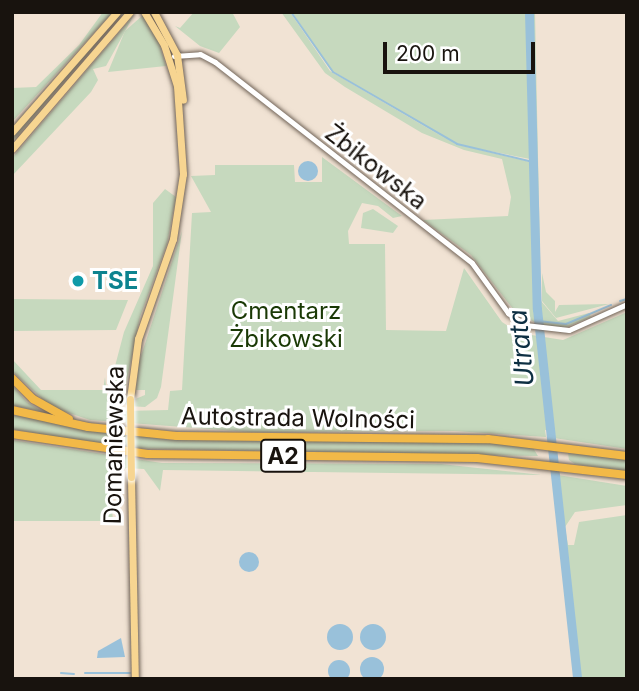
<!DOCTYPE html>
<html>
<head>
<meta charset="utf-8">
<style>
	body { margin:0 }
	#map { position:relative; width:639px; height:691px; overflow:hidden; background:#f1e3d4; font-family:Inter,sans-serif }
	div>[style] { position:absolute }
	[style*='--x'] { left:calc(var(--x)*1px); top:calc(var(--y)*1px); width:calc(var(--w)*1px); rotate:calc(var(--a)*1deg) }
	.green>* { inset:0; background:#c6d9be }
	.water>* { inset:0; background:#99c1da }
	.round { border-radius:50% }
	.stream>* { height:2px; margin:-1px; padding:0 1px; transform-origin:1px; border-radius:1px; background:#99c1da }
	.river>* { height:9px; margin:-4.5px; padding:0 4.5px; transform-origin:4.5px; border-radius:4.5px; background:#99c1da }
	.roads { filter:drop-shadow(0 0 2px #716458) drop-shadow(0 0 2px #716458) }
	.minor>* { height:5px; margin:-2.5px; padding:0 2.5px; transform-origin:2.5px; border-radius:2.5px; background:#fff }
	.major>* { height:7px; margin:-3.5px; padding:0 3.5px; transform-origin:3.5px; border-radius:3.5px; background:#f7d591 }
	.highway>* { height:8px; margin:-4px; padding:0 4px; transform-origin:4px; border-radius:4px; background:#f2b948 }
	.bridges { filter:drop-shadow(0 0 2px #fff) drop-shadow(0 0 2px #fff) }
	.major-bridge>* { height:7px; margin:-3.5px; padding:0 3.5px; transform-origin:3.5px; border-radius:3.5px; background:#f7d591 }
	.dots>* { width:19px; height:19px; translate:-50% -50%; box-sizing:border-box; border:4px solid #fff; border-radius:50% }
	span { translate:-50% -50%; white-space:nowrap; text-align:center; line-height:1.15; -webkit-text-stroke:6px #fff; paint-order:stroke }
	.shield-label span { padding:2px 5px; background:#fff; border:2px solid; border-radius:5px; -webkit-text-stroke-width:0 }
	.shield-label { font-size:23px; color:#18130e; font-weight:700 }
	.street-label { font-size:24px; color:#18130e }
	.culture-label { font-size:24px; color:#0d838f; font-weight:700 }
	.left { translate:0 -50%; text-align:left }
	.park-label { font-size:24px; color:#1a3905 }
	.water-label { font-size:26px; color:#0d2f42; font-style:italic }
	.frame { position:absolute; inset:0; border:14px solid #18130e; pointer-events:none }
	.scale { position:absolute; left:383px; top:42px; width:152px; height:32px; box-sizing:border-box; border:4px solid #18130e; border-top:0; padding-left:9px; font-size:21px; line-height:24px; white-space:nowrap; color:#18130e; -webkit-text-stroke:5px #fff; paint-order:stroke }
</style>
</head>
<body>
<div id="map">
	<div class="green">
		<div style="clip-path:polygon(103px 12px,113px 12px,12px 122px,12px 88px,36px 87px,79px 45px)"></div>
		<div style="clip-path:polygon(121px 12px,124px 12px,12px 142px,12px 139px)"></div>
		<div style="clip-path:polygon(194px 12px,232px 12px,240px 27px,219px 53px,200px 46px,175px 26px,180px 28px)"></div>
		<div style="clip-path:polygon(281px 12px,290px 12px,330px 71px,448px 140px,331px 70px,292px 12px,526px 12px,530px 159px,459px 145px,530px 162px,537px 324px,513px 309px,471px 255px,423px 220px,508px 216px,511px 197px,502px 159px,464px 150px,422px 133px,345px 87px,325px 73px)"></div>
		<div style="clip-path:polygon(531px 12px,535px 12px,541px 301px,558px 321px,589px 313px,591px 317px,564px 328px,541px 325px,540px 318px)"></div>
		<div style="clip-path:polygon(134px 15px,106px 66px,93px 69px,98px 80px,91px 92px,12px 176px,12px 158px)"></div>
		<div style="clip-path:polygon(143px 15px,157px 36px,166px 66px,108px 72px,125px 31px)"></div>
		<div style="clip-path:polygon(322px 157px,402px 216px,393px 218px,378px 206px,362px 203px,348px 231px,349px 244px,385px 244px,386px 330px,446px 331px,464px 268px,502px 322px,519px 333px,563px 340px,627px 312px,627px 449px,554px 438px,553px 431px,545px 430px,546px 437px,455px 431px,249px 432px,90px 420px,51px 407px,12px 371px,12px 359px,41px 390px,103px 390px,105px 377px,107px 395px,124px 411px,168px 410px,170px 391px,182px 390px,192px 213px,211px 212px,191px 176px,215px 175px,215px 165px,294px 165px,295px 182px,322px 182px)"></div>
		<div style="clip-path:polygon(165px 189px,176px 197px,167px 244px,140px 317px,125px 390px,116px 390px,128px 402px,145px 395px,145px 390px,136px 390px,139px 362px,182px 231px,161px 387px,157px 398px,145px 407px,128px 406px,115px 394px,114px 370px,124px 332px,153px 266px,153px 203px)"></div>
		<div style="clip-path:polygon(373px 209px,398px 226px,393px 233px,361px 228px,363px 213px)"></div>
		<div style="clip-path:polygon(542px 273px,546px 292px,555px 301px,555px 312px,559px 305px,609px 304px,556px 318px,542px 301px)"></div>
		<div style="clip-path:polygon(12px 299px,128px 300px,116px 330px,12px 331px)"></div>
		<div style="clip-path:polygon(12px 385px,27px 402px,43px 412px,12px 405px)"></div>
		<div style="clip-path:polygon(12px 415px,169px 440px,474px 442px,532px 446px,538px 456px,117px 448px,12px 429px)"></div>
		<div style="clip-path:polygon(12px 440px,162px 463px,441px 464px,542px 475px,163px 470px,160px 491px,144px 469px,126px 468px,110px 485px,113px 521px,12px 521px)"></div>
		<div style="clip-path:polygon(568px 453px,627px 459px,627px 472px,575px 464px,569px 460px)"></div>
		<div style="clip-path:polygon(558px 475px,627px 486px,627px 505px,575px 512px,565px 527px,568px 545px,574px 545px,579px 522px,627px 515px,627px 679px,581px 679px)"></div>
	</div>
	<div class="water">
		<div class="round" style="left:298px;top:161px;width:20px;height:20px"></div>
		<div class="round" style="left:239px;top:552px;width:20px;height:20px"></div>
		<div class="round" style="left:327px;top:624px;width:26px;height:26px"></div>
		<div class="round" style="left:360px;top:624px;width:26px;height:26px"></div>
		<div style="clip-path:polygon(121px 638px,125px 657px,97px 658px,98px 651px)"></div>
		<div class="round" style="left:360px;top:657px;width:24px;height:24px"></div>
		<div class="round" style="left:328px;top:660px;width:22px;height:22px"></div>
	</div>
	<div class="stream">
		<div style="--x:291;--y:12;--w:73;--a:55"></div>
		<div style="--x:333;--y:72;--w:143;--a:30.1"></div>
		<div style="--x:457;--y:144;--w:78;--a:13.3"></div>
		<div style="--x:620;--y:301;--w:7;--a:-16"></div>
		<div style="--x:538;--y:321;--w:28;--a:6"></div>
		<div style="--x:566;--y:324;--w:49;--a:-22.9"></div>
		<div style="--x:61;--y:673;--w:13;--a:4"></div>
		<div style="--x:85;--y:673;--w:45;--a:0"></div>
	</div>
	<div class="river">
		<div style="--x:529;--y:12;--w:297;--a:88.5"></div>
		<div style="--x:537;--y:309;--w:372;--a:83.8"></div>
	</div>
	<div class="roads">
		<div class="minor">
			<div style="--x:174;--y:56;--w:26;--a:-4"></div>
			<div style="--x:200;--y:54;--w:17;--a:28"></div>
			<div style="--x:215;--y:62;--w:326;--a:38"></div>
			<div style="--x:472;--y:263;--w:62;--a:54.2"></div>
			<div style="--x:508;--y:313;--w:21;--a:35"></div>
			<div style="--x:525;--y:325;--w:44;--a:6.5"></div>
			<div style="--x:569;--y:330;--w:64;--a:-24.1"></div>
		</div>
		<div class="major">
			<div style="--x:154;--y:12;--w:49;--a:61.9"></div>
			<div style="--x:177;--y:55;--w:45;--a:82.4"></div>
			<div style="--x:12;--y:132;--w:159;--a:-48.8"></div>
			<div style="--x:12;--y:149;--w:181;--a:-49.3"></div>
			<div style="--x:130;--y:399;--w:61;--a:-82.4"></div>
			<div style="--x:138;--y:339;--w:106;--a:-70.7"></div>
			<div style="--x:173;--y:239;--w:66;--a:-81.3"></div>
			<div style="--x:183;--y:174;--w:88;--a:-93.9"></div>
			<div style="--x:177;--y:86;--w:43;--a:-107.6"></div>
			<div style="--x:164;--y:45;--w:39;--a:-121"></div>
			<div style="--x:131;--y:477;--w:202;--a:88.9"></div>
		</div>
		<div class="highway">
			<div style="--x:12;--y:378;--w:30;--a:45"></div>
			<div style="--x:33;--y:399;--w:41;--a:29.1"></div>
			<div style="--x:12;--y:410;--w:78;--a:12.6"></div>
			<div style="--x:88;--y:427;--w:89;--a:5.8"></div>
			<div style="--x:177;--y:436;--w:311;--a:0.6"></div>
			<div style="--x:488;--y:439;--w:140;--a:7"></div>
			<div style="--x:12;--y:434;--w:137;--a:8.4"></div>
			<div style="--x:148;--y:454;--w:329;--a:0.7"></div>
			<div style="--x:477;--y:458;--w:151;--a:6.5"></div>
		</div>
	</div>
	<div class="bridges">
		<div class="major-bridge">
			<div style="--x:130;--y:399;--w:78;--a:89.3"></div>
		</div>
	</div>
	<div class="dots">
		<div style="left:78px;top:281px;background:#0f9aa8"></div>
	</div>
	<div class="shield-label">
		<span style="left:283px;top:456px">A2</span>
	</div>
	<div class="street-label">
		<span style="left:376px;top:167px;rotate:38deg">Żbikowska</span>
		<span style="left:298px;top:418px;rotate:1deg">Autostrada Wolności</span>
		<span style="left:114px;top:445px;rotate:-89deg">Domaniewska</span>
	</div>
	<div class="culture-label">
		<span class="left" style="left:92px;top:281px">TSE</span>
	</div>
	<div class="park-label">
		<span style="left:286px;top:325px">Cmentarz<br>Żbikowski</span>
	</div>
	<div class="water-label">
		<span style="left:521px;top:348px;rotate:-96deg">Utrata</span>
	</div>
	<div class="frame"></div>
	<div class="scale">200 m</div>
</div>
</body>
</html>
